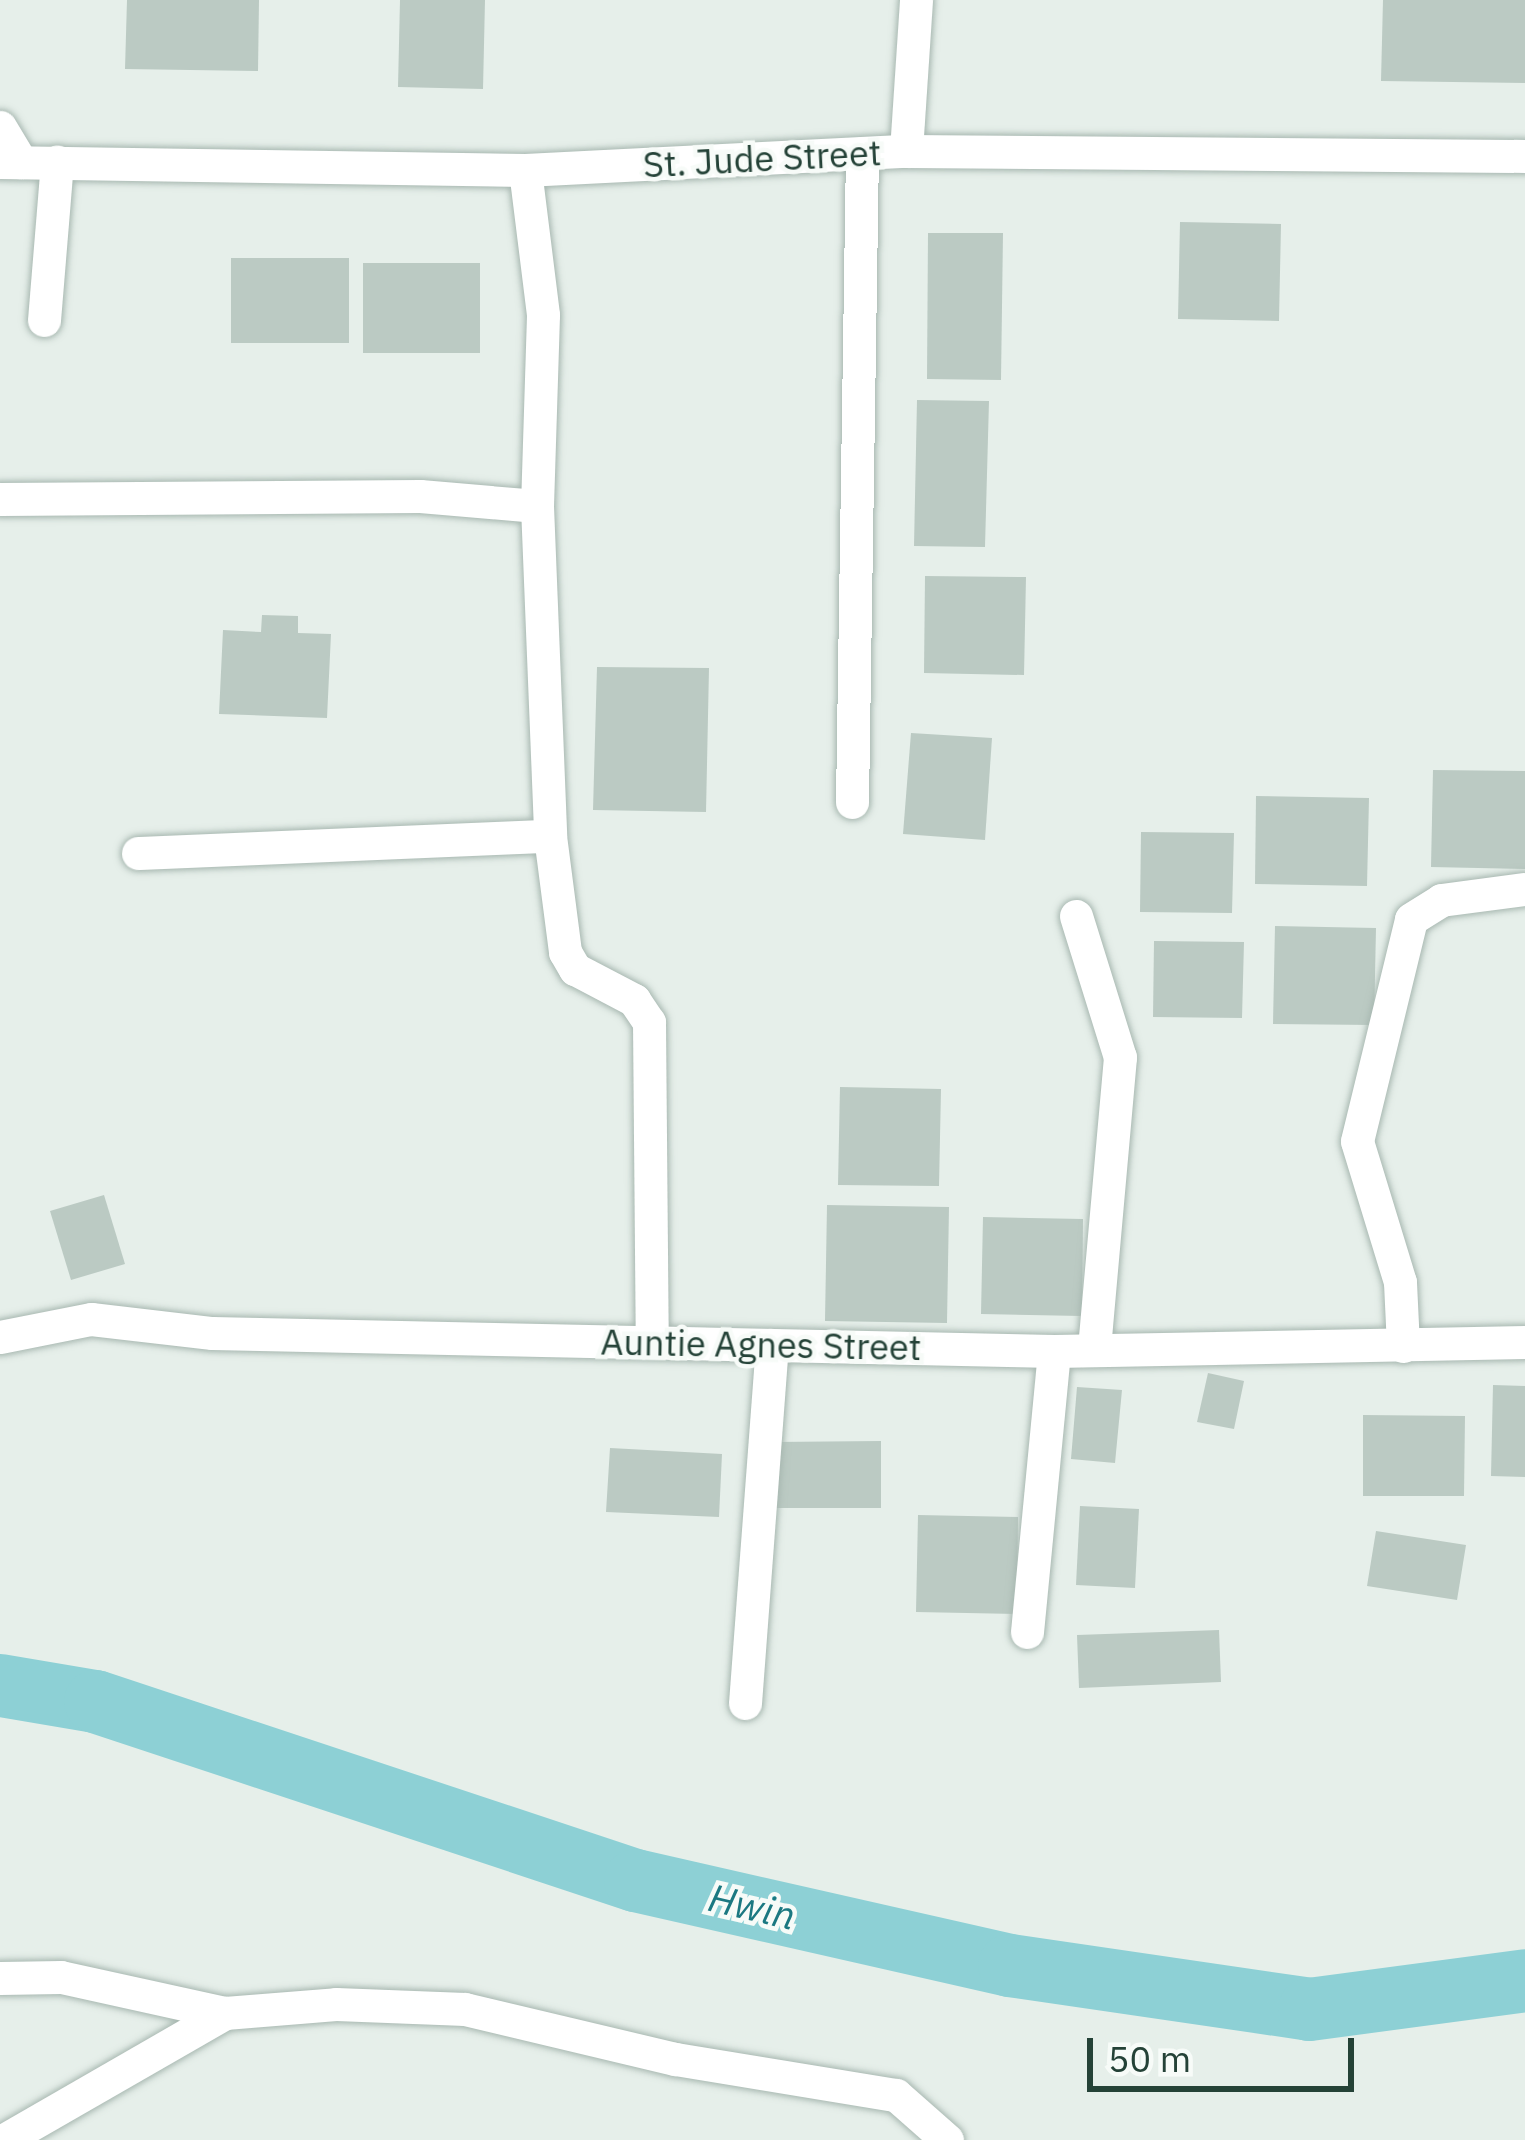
<!DOCTYPE html>
<html>
<head>
<meta charset="utf-8">
<style>
	body { margin:0 }
	#map { position:relative; width:1525px; height:2140px; overflow:hidden; background:#e6efea; font-family:"IBM Plex Sans",sans-serif }
	div>[style] { position:absolute }
	[style*='--x'] { left:calc(var(--x)*1px); top:calc(var(--y)*1px); width:calc(var(--w)*1px); rotate:calc(var(--a)*1deg) }
	.river>* { height:63px; margin:-31.5px; padding:0 31.5px; transform-origin:31.5px; border-radius:31.5px; background:#8dd0d5 }
	.building>* { inset:0; background:#bbcac3 }
	.roads { filter:drop-shadow(0 0 3px #a8b8b1) drop-shadow(0 0 3px #a8b8b1) }
	.street>* { height:33px; margin:-16.5px; padding:0 16.5px; transform-origin:16.5px; border-radius:16.5px; background:#fff }
	span { translate:-50% -50%; white-space:nowrap; text-align:center; line-height:1.15; -webkit-text-stroke:9px #f7fbf8; paint-order:stroke }
	.street-label { font-size:36px; color:#244237 }
	.water-label { font-size:39px; color:#1b7881; font-style:italic }
	.scale { position:absolute; left:1087px; top:2038px; width:267px; height:54px; box-sizing:border-box; border:6px solid #244237; border-top:0; padding-left:15px; font-size:36px; line-height:42px; white-space:nowrap; color:#244237; -webkit-text-stroke:9px #f7fbf8; paint-order:stroke }
</style>
</head>
<body>
<div id="map">
	<div class="river">
		<div style="--x:0;--y:1685;--w:96;--a:9.6"></div>
		<div style="--x:95;--y:1701;--w:569;--a:18.34"></div>
		<div style="--x:635;--y:1880;--w:384;--a:12.8"></div>
		<div style="--x:1009;--y:1965;--w:303;--a:8.3"></div>
		<div style="--x:1309;--y:2009;--w:218;--a:-7.6"></div>
	</div>
	<div class="building">
		<div style="clip-path:polygon(127px 0,259px 0,258px 71px,125px 69px)"></div>
		<div style="clip-path:polygon(400px 0,485px 0,483px 89px,398px 87px)"></div>
		<div style="clip-path:polygon(1383px 0,1525px 0,1525px 83px,1381px 81px)"></div>
		<div style="clip-path:polygon(1180px 222px,1281px 224px,1279px 321px,1178px 319px)"></div>
		<div style="clip-path:polygon(928px 233px,1003px 233px,1001px 380px,927px 379px)"></div>
		<div style="clip-path:polygon(231px 258px,349px 258px,349px 343px,231px 343px)"></div>
		<div style="clip-path:polygon(363px 263px,480px 263px,480px 353px,363px 353px)"></div>
		<div style="clip-path:polygon(917px 400px,989px 401px,985px 547px,914px 546px)"></div>
		<div style="clip-path:polygon(925px 576px,1026px 577px,1024px 675px,924px 673px)"></div>
		<div style="clip-path:polygon(262px 615px,298px 616px,298px 633px,331px 634px,327px 718px,219px 714px,223px 630px,261px 632px)"></div>
		<div style="clip-path:polygon(597px 667px,709px 668px,706px 812px,593px 810px)"></div>
		<div style="clip-path:polygon(911px 733px,992px 738px,985px 840px,903px 834px)"></div>
		<div style="clip-path:polygon(1433px 770px,1525px 771px,1525px 869px,1431px 867px)"></div>
		<div style="clip-path:polygon(1256px 796px,1369px 798px,1367px 886px,1255px 884px)"></div>
		<div style="clip-path:polygon(1141px 832px,1234px 833px,1232px 913px,1140px 912px)"></div>
		<div style="clip-path:polygon(1275px 926px,1376px 928px,1374px 1025px,1273px 1024px)"></div>
		<div style="clip-path:polygon(1154px 941px,1244px 942px,1242px 1018px,1153px 1017px)"></div>
		<div style="clip-path:polygon(840px 1087px,941px 1089px,939px 1186px,838px 1185px)"></div>
		<div style="clip-path:polygon(104px 1195px,125px 1264px,71px 1280px,50px 1211px)"></div>
		<div style="clip-path:polygon(827px 1205px,949px 1207px,947px 1323px,825px 1321px)"></div>
		<div style="clip-path:polygon(983px 1217px,1083px 1219px,1082px 1316px,981px 1314px)"></div>
		<div style="clip-path:polygon(1208px 1373px,1244px 1381px,1234px 1429px,1197px 1422px)"></div>
		<div style="clip-path:polygon(1493px 1385px,1525px 1386px,1525px 1477px,1491px 1476px)"></div>
		<div style="clip-path:polygon(1077px 1387px,1122px 1390px,1115px 1463px,1071px 1459px)"></div>
		<div style="clip-path:polygon(1363px 1415px,1465px 1416px,1464px 1496px,1363px 1496px)"></div>
		<div style="clip-path:polygon(881px 1441px,881px 1508px,775px 1508px,774px 1442px)"></div>
		<div style="clip-path:polygon(610px 1448px,722px 1454px,719px 1517px,606px 1512px)"></div>
		<div style="clip-path:polygon(1080px 1506px,1139px 1509px,1135px 1588px,1076px 1585px)"></div>
		<div style="clip-path:polygon(918px 1515px,1018px 1517px,1017px 1614px,916px 1612px)"></div>
		<div style="clip-path:polygon(1376px 1531px,1466px 1545px,1457px 1600px,1367px 1586px)"></div>
		<div style="clip-path:polygon(1219px 1630px,1221px 1682px,1079px 1688px,1077px 1635px)"></div>
	</div>
	<div class="roads">
		<div class="street">
			<div style="--x:0;--y:127;--w:41;--a:59"></div>
			<div style="--x:906;--y:151;--w:151;--a:-86.2"></div>
			<div style="--x:0;--y:162;--w:525;--a:0.87"></div>
			<div style="--x:525;--y:170;--w:381;--a:-2.9"></div>
			<div style="--x:906;--y:151;--w:619;--a:0.46"></div>
			<div style="--x:525;--y:170;--w:146;--a:82.9"></div>
			<div style="--x:543;--y:315;--w:191;--a:91.8"></div>
			<div style="--x:537;--y:506;--w:330;--a:87.7"></div>
			<div style="--x:550;--y:836;--w:117;--a:82.6"></div>
			<div style="--x:565;--y:952;--w:20;--a:60"></div>
			<div style="--x:575;--y:969;--w:67;--a:27.7"></div>
			<div style="--x:634;--y:1000;--w:27;--a:56"></div>
			<div style="--x:649;--y:1022;--w:320;--a:89.5"></div>
			<div style="--x:44;--y:320;--w:159;--a:-85.3"></div>
			<div style="--x:0;--y:499;--w:420;--a:-0.4"></div>
			<div style="--x:420;--y:496;--w:117;--a:4.9"></div>
			<div style="--x:852;--y:802;--w:649;--a:-89.12"></div>
			<div style="--x:138;--y:853;--w:412;--a:-2.4"></div>
			<div style="--x:1076;--y:916;--w:148;--a:72.7"></div>
			<div style="--x:1120;--y:1057;--w:294;--a:95.1"></div>
			<div style="--x:0;--y:1337;--w:93;--a:-11.2"></div>
			<div style="--x:91;--y:1319;--w:122;--a:6.6"></div>
			<div style="--x:212;--y:1333;--w:842;--a:1.22"></div>
			<div style="--x:1054;--y:1351;--w:471;--a:-1.1"></div>
			<div style="--x:1403;--y:1346;--w:64;--a:-92.7"></div>
			<div style="--x:1400;--y:1282;--w:147;--a:-107"></div>
			<div style="--x:1357;--y:1141;--w:228;--a:-76.3"></div>
			<div style="--x:1411;--y:919;--w:36;--a:-32"></div>
			<div style="--x:1441;--y:900;--w:83;--a:-7.6"></div>
			<div style="--x:1027;--y:1632;--w:282;--a:-84.5"></div>
			<div style="--x:745;--y:1703;--w:359;--a:-85.7"></div>
			<div style="--x:0;--y:1978;--w:61;--a:-0.9"></div>
			<div style="--x:61;--y:1977;--w:168;--a:12.4"></div>
			<div style="--x:225;--y:2013;--w:111;--a:-4.6"></div>
			<div style="--x:336;--y:2004;--w:129;--a:2.2"></div>
			<div style="--x:465;--y:2009;--w:216;--a:13.4"></div>
			<div style="--x:675;--y:2059;--w:224;--a:9.3"></div>
			<div style="--x:896;--y:2095;--w:68;--a:41.4"></div>
			<div style="--x:4;--y:2140;--w:255;--a:-29.9"></div>
		</div>
	</div>
	<div class="street-label">
		<span style="left:762px;top:158px;rotate:-3deg">St. Jude Street</span>
		<span style="left:761px;top:1344px;rotate:1deg">Auntie Agnes Street</span>
	</div>
	<div class="water-label">
		<span style="left:752px;top:1907px;rotate:13deg">Hwin</span>
	</div>
	<div class="scale">50 m</div>
</div>
</body>
</html>
